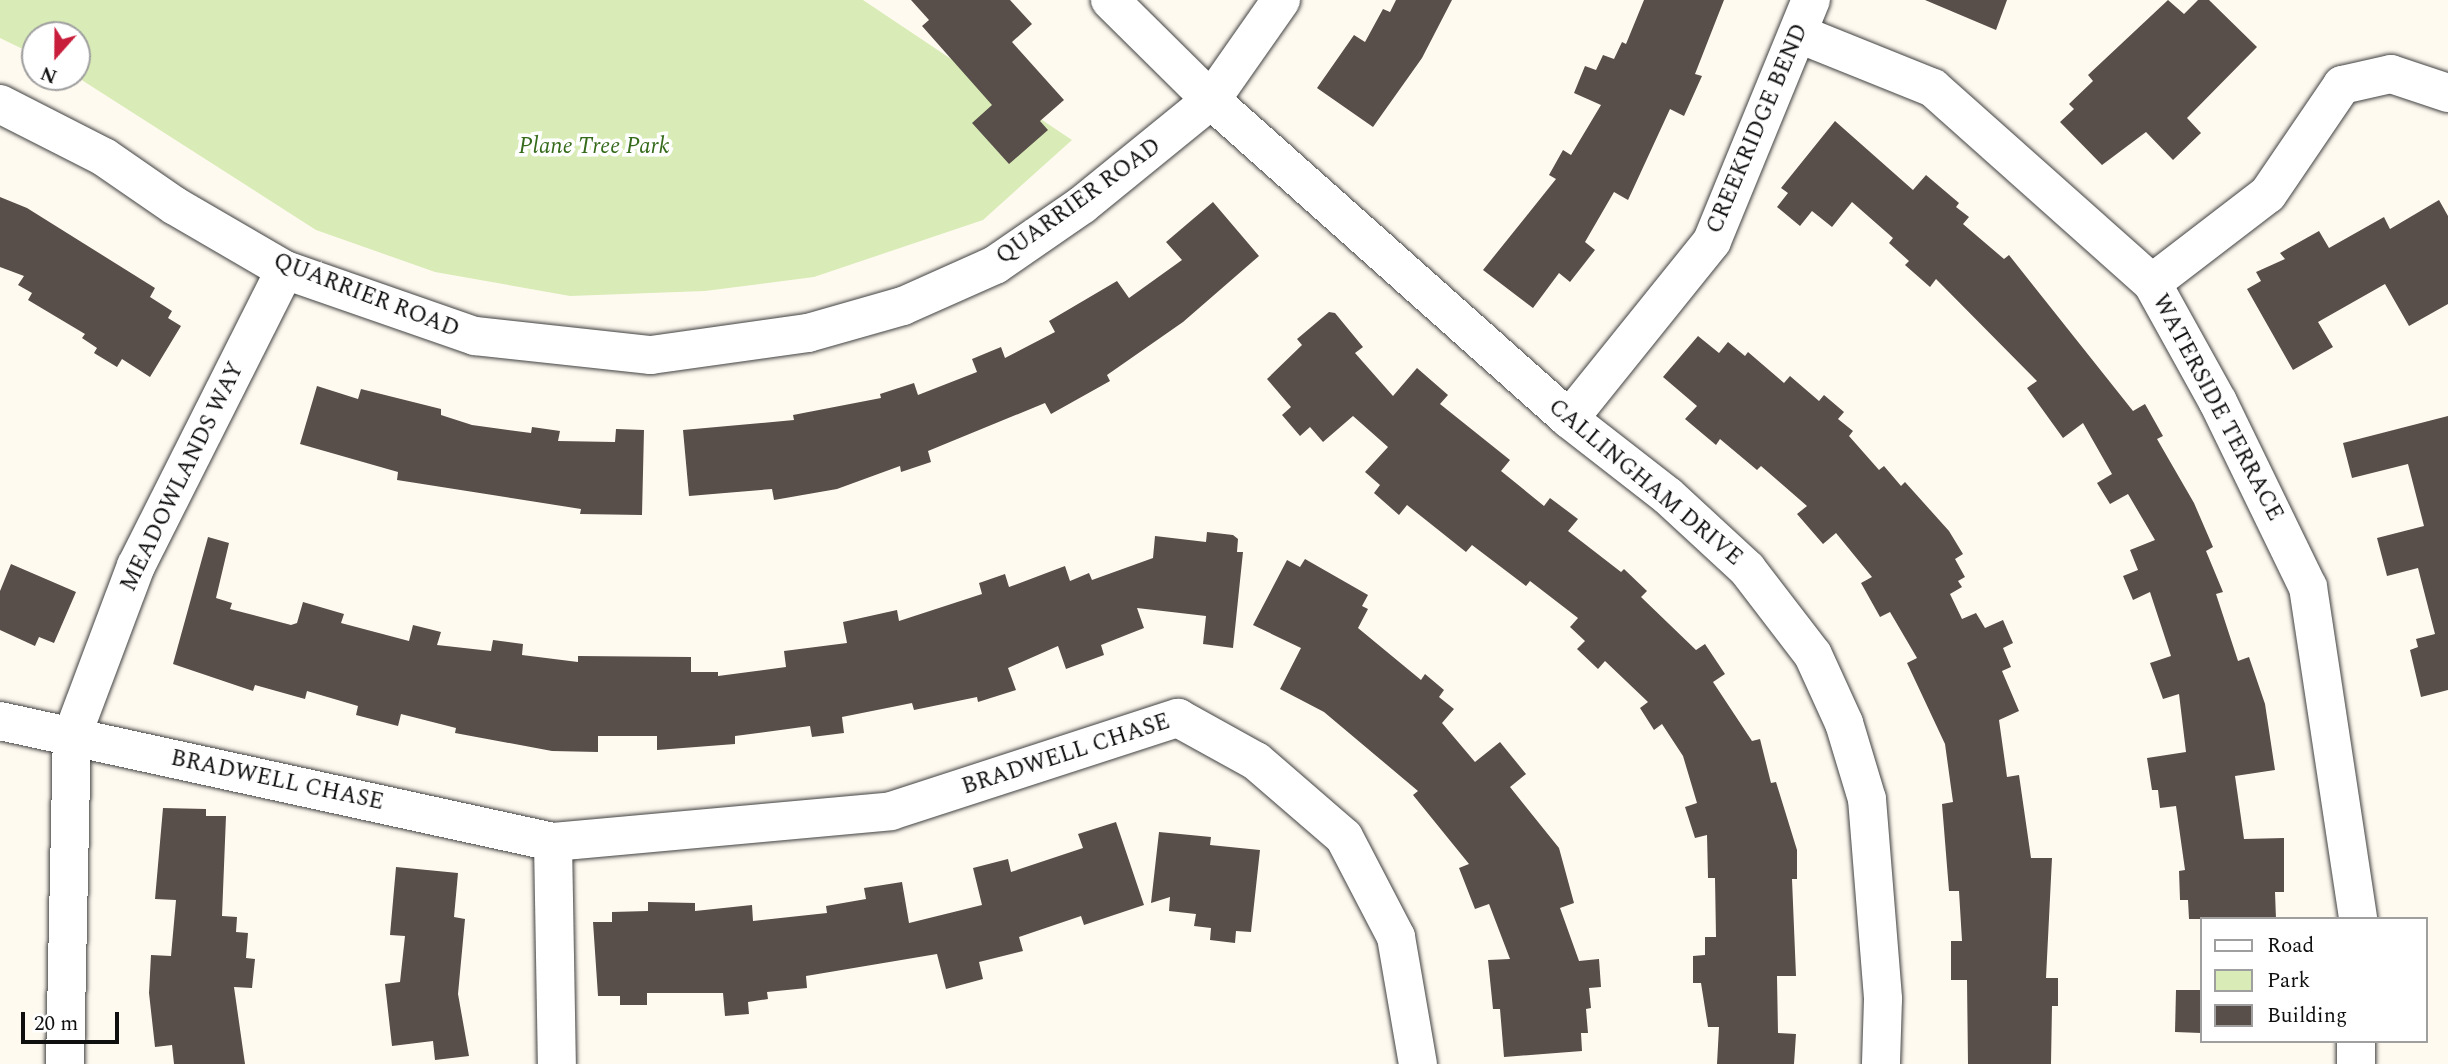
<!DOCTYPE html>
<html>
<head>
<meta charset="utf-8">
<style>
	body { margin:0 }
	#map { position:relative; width:2448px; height:1064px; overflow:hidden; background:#fffaf0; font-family:Spectral,serif }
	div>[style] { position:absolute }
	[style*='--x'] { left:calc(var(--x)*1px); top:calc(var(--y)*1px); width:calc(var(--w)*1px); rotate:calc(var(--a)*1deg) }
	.green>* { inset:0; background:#d9ecb7 }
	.building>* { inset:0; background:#584e4a }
	.roads { filter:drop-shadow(0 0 2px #424242) drop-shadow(0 0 2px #424242) }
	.minor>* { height:38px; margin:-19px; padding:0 19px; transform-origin:19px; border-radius:19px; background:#fff }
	span { translate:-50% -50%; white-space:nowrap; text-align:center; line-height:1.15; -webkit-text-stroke:7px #fff; paint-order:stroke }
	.street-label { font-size:23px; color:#0f0f0f }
	.park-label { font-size:23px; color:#356b1a; font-style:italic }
	.legend { position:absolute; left:2200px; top:917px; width:228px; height:126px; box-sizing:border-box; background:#fff; border:2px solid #9f9f9f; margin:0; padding:9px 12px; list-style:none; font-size:21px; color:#0f0f0f }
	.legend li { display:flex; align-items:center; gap:14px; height:35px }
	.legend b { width:35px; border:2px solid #9f9f9f }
	.north { position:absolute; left:21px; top:21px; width:70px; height:70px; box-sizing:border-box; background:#fff; border:2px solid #9f9f9f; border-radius:50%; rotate:201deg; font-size:19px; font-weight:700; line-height:28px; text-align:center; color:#0f0f0f }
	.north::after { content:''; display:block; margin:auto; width:24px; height:32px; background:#c81d3b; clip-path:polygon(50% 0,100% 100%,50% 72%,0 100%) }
	.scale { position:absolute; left:21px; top:1012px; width:98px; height:32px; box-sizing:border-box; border:4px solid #0f0f0f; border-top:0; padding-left:9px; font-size:21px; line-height:24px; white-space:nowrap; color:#0f0f0f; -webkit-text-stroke:5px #fff; paint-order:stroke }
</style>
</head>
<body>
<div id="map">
	<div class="green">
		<div style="clip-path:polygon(0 0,863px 0,1072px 140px,983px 220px,814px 277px,705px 291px,570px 296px,435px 272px,316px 230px,77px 77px,77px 35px,35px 35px,35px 55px,0 38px)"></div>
	</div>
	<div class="building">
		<div style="clip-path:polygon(911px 0,1010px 0,1032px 24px,1012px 42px,1064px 100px,1040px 121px,1048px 130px,1009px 164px,972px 123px,992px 105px,922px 26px,929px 20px)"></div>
		<div style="clip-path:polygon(1396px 0,1452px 0,1422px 58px,1373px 127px,1317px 88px,1354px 35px,1365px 42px,1383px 9px,1390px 12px)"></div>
		<div style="clip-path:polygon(1644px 0,1724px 0,1695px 74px,1702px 76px,1684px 116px,1670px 109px,1628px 200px,1614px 192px,1585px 242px,1595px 250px,1570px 282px,1559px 273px,1533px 308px,1483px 270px,1556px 179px,1549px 175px,1563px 150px,1571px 155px,1601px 105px,1574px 93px,1585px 66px,1596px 70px,1603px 55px,1614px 59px,1622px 42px,1626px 44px)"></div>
		<div style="clip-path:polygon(1925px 0,2007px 0,1996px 30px)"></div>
		<div style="clip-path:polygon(2168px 0,2184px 14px,2198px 0,2209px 0,2257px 47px,2187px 118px,2201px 133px,2173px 160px,2146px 132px,2102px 165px,2060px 122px,2074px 109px,2069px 104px,2093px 81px,2088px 75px)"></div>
		<div style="clip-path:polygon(1835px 121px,1913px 190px,1926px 175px,1959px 203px,1956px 207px,1969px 217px,1963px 224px,2004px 259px,2009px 255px,2133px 411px,2145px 404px,2163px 436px,2157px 439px,2194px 503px,2213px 547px,2206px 551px,2223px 592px,2216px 594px,2238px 661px,2249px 657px,2265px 704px,2275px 770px,2235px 776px,2244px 839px,2284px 838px,2284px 892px,2275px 892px,2276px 919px,2189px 919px,2188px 900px,2180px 900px,2179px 871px,2185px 870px,2176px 806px,2160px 808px,2158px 790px,2152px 790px,2147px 758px,2186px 752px,2179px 694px,2163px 699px,2150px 663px,2171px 656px,2150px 592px,2133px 600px,2123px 576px,2138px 570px,2130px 550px,2155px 540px,2128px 494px,2110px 504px,2097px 483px,2112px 474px,2083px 423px,2063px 438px,2027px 388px,2037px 381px,1936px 279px,1930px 287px,1905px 265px,1909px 261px,1889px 243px,1893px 238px,1852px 202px,1832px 227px,1812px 211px,1800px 226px,1777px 207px,1788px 193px,1781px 188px)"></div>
		<div style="clip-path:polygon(0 197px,27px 208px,155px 288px,150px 297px,172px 311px,168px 318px,181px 326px,150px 377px,122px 359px,117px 367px,94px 353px,97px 348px,82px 338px,85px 334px,28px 300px,32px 293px,18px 285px,24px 276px,0 267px)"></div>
		<div style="clip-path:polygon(2439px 200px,2448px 216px,2448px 304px,2409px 326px,2385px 284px,2318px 322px,2333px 347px,2293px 370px,2247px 289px,2261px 281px,2256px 272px,2285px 259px,2280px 253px,2319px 231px,2329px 248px,2384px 217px,2390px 229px)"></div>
		<div style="clip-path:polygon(1213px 202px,1259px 256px,1183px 322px,1107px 375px,1110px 381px,1051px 414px,1045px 403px,928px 451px,931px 462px,901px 472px,900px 466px,837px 489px,774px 500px,772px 489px,689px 496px,683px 430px,794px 420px,793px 415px,881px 398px,880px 394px,914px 383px,918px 395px,977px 372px,972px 359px,1001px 347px,1005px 358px,1055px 332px,1049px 321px,1117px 281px,1129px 298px,1182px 260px,1166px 242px)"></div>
		<div style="clip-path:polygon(1329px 312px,1335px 313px,1363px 347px,1355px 353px,1393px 396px,1417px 368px,1448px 395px,1440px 404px,1510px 460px,1501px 471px,1544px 506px,1550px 498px,1578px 519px,1568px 531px,1621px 572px,1624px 569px,1647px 591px,1641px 597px,1696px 650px,1705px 644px,1725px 674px,1713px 682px,1752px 741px,1760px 739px,1771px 783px,1776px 782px,1797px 850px,1797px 879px,1792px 879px,1796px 976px,1777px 976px,1778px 1033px,1796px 1034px,1794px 1064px,1717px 1064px,1719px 1027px,1708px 1027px,1701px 983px,1693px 983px,1693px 956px,1705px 955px,1705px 937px,1716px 937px,1715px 878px,1708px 878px,1707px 835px,1695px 838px,1685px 807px,1697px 803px,1683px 756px,1662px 724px,1654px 730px,1640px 708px,1648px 702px,1605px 661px,1598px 669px,1577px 649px,1585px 641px,1570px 627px,1578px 618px,1530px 581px,1526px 586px,1472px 545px,1466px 552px,1407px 505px,1399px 515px,1374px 493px,1380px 485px,1365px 472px,1388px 447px,1353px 416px,1323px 442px,1310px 427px,1300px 436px,1282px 415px,1291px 407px,1267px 379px,1302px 345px,1297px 339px)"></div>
		<div style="clip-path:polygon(1698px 336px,1719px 353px,1728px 342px,1745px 356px,1748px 352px,1784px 383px,1790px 376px,1819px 401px,1824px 395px,1844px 412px,1838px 419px,1853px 431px,1849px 436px,1879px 470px,1884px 466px,1901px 486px,1905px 482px,1949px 531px,1963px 554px,1955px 559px,1965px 577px,1958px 581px,1962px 587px,1950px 594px,1962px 619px,1976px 613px,1985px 628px,2003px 620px,2013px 643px,2003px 648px,2011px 667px,2002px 671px,2019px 711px,1999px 720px,2007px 777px,2019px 775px,2031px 858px,2052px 858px,2046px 978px,2058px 978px,2058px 1006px,2052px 1006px,2051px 1064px,1968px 1064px,1967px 980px,1951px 980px,1951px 941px,1962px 941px,1959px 891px,1949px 891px,1942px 804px,1953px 802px,1945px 744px,1907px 663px,1917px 658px,1890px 612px,1880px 617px,1861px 583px,1872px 577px,1836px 533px,1823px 544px,1797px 514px,1807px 506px,1761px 466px,1757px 470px,1720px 439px,1716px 445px,1685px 419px,1697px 406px,1663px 377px)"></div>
		<div style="clip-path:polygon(317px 386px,358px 399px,361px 389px,441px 409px,441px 415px,472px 425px,531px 433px,532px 427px,560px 431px,558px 441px,615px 442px,616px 429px,644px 430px,642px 515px,580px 514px,581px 509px,397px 480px,398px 472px,300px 444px)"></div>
		<div style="clip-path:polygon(2448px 416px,2448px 690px,2421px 697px,2410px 650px,2418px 647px,2416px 639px,2435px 634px,2418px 568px,2387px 576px,2377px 538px,2424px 526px,2408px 464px,2352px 478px,2343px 443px)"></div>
		<div style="clip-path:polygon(1207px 532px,1233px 535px,1238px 539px,1237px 552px,1243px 552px,1233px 648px,1203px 644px,1206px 616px,1137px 608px,1144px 628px,1101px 645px,1104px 655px,1066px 669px,1058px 646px,1008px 668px,1016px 690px,978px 702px,977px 697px,914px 710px,912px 703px,842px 717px,844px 733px,812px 737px,810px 726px,735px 736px,735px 744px,657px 750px,657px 736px,598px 736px,598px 752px,552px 751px,455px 733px,456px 728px,401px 714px,398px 726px,356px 715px,358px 706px,307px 691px,305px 699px,255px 685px,253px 691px,173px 664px,208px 537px,229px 543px,216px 598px,232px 603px,230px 609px,291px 625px,297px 623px,303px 602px,344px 614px,341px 623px,409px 641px,413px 625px,441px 632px,437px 645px,491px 651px,493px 640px,523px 644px,522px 655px,578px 662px,578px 656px,691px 657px,691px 672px,718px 672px,718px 676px,786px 667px,784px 651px,847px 643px,843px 622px,897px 610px,899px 621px,982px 594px,979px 583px,1005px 574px,1009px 587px,1065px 566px,1070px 581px,1089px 573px,1092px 580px,1153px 558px,1155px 536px,1206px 542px)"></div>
		<div style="clip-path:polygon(1305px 559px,1368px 595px,1362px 606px,1368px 609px,1358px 628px,1421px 680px,1425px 674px,1444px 690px,1439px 697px,1454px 709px,1442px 723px,1475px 762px,1500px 742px,1526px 774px,1510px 787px,1559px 848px,1574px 903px,1560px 908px,1579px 961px,1599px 959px,1601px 987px,1589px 988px,1591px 1008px,1586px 1009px,1588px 1033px,1581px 1033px,1582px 1051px,1504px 1057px,1500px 1009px,1493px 1009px,1488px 960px,1510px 959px,1489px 904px,1475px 909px,1459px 868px,1469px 864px,1413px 795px,1418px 791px,1324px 712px,1280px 689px,1301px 648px,1253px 625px,1287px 560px,1300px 567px)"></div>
		<div style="clip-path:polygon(11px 564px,76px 592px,54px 643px,39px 637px,35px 646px,0 630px,0 591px)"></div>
		<div style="clip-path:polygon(163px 808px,206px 809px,206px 816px,226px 816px,222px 916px,237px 917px,236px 932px,248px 933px,246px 958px,255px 959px,252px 988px,234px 987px,245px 1064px,174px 1064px,172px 1045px,155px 1047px,149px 993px,151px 955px,171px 956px,176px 900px,155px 899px)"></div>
		<div style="clip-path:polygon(1116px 822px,1144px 905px,1084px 925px,1081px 916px,1019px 937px,1023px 951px,979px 962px,983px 979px,946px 989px,937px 954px,806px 976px,807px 988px,767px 992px,768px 999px,748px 1002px,749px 1014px,725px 1016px,723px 993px,647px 993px,647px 1005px,620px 1005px,620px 996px,598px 996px,593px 922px,612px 922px,612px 912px,648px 911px,648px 902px,695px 903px,695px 911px,752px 905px,753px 921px,827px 913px,826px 906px,866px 899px,864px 888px,902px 882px,909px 923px,982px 905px,973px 868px,1008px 859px,1011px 872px,1083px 848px,1078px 834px)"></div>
		<div style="clip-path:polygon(1159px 832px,1211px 837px,1210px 845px,1260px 850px,1251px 932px,1236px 931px,1235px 943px,1210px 940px,1211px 928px,1194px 926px,1196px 914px,1169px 911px,1170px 897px,1151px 903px)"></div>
		<div style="clip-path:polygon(396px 867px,458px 873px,454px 917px,465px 919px,458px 994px,469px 1056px,435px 1060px,433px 1041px,392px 1046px,385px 984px,400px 982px,405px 936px,390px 935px)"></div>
		<div style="clip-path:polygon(2176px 990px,2201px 990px,2201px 1033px,2175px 1032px)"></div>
	</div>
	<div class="roads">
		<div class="minor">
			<div style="--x:1110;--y:0;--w:142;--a:44.7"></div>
			<div style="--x:1211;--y:100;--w:480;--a:41.7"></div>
			<div style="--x:1569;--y:419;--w:125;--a:37.9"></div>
			<div style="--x:1668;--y:496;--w:108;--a:42.7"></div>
			<div style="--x:1747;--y:569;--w:108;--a:52.5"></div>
			<div style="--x:1813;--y:655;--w:75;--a:65.5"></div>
			<div style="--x:1844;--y:723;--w:79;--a:73.2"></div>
			<div style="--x:1867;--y:799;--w:201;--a:85.4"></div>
			<div style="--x:1883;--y:999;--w:65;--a:91.8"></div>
			<div style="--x:1799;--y:34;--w:144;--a:21.9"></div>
			<div style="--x:1933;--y:88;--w:293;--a:41.7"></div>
			<div style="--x:2152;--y:283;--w:136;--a:61"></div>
			<div style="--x:2218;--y:402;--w:206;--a:64.1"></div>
			<div style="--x:2308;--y:587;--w:336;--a:81.4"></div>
			<div style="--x:0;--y:104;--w:117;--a:27"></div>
			<div style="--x:104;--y:157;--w:86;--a:34.6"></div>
			<div style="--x:175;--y:206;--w:127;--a:30.2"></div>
			<div style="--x:285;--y:270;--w:201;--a:19.2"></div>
			<div style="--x:475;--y:336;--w:177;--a:6.2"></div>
			<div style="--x:651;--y:355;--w:159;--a:-8"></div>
			<div style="--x:808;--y:333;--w:99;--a:-15.9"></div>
			<div style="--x:903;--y:306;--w:101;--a:-24"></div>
			<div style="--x:995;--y:265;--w:106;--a:-34.6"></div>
			<div style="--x:1082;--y:205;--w:166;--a:-39.1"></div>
			<div style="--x:1211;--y:100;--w:122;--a:-55"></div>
			<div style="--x:2152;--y:283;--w:146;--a:-37.5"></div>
			<div style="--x:2268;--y:194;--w:132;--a:-55.8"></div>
			<div style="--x:2342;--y:85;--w:50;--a:-12.7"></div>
			<div style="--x:2391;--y:74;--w:60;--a:18.4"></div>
			<div style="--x:1569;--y:419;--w:228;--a:-51.2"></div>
			<div style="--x:1712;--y:241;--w:261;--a:-67.7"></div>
			<div style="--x:0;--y:721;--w:566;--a:12.34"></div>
			<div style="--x:553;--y:842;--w:339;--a:-5.2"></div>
			<div style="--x:891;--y:811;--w:302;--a:-18"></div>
			<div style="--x:1178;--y:718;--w:89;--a:28.9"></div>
			<div style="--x:1256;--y:761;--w:116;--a:40.8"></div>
			<div style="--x:1344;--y:837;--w:113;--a:62.5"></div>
			<div style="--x:1396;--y:937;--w:129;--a:80.2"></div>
			<div style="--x:553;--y:842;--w:222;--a:89"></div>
			<div style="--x:65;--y:1064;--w:328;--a:-88.8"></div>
			<div style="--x:72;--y:736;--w:182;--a:-69.4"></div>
			<div style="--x:136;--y:566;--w:331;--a:-63.3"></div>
			<div style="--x:2356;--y:1064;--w:23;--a:-90"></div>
		</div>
	</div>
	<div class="street-label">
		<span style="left:1758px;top:129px;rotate:-67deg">CREEKRIDGE BEND</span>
		<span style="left:1079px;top:202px;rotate:-36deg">QUARRIER ROAD</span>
		<span style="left:366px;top:296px;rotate:21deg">QUARRIER ROAD</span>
		<span style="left:2217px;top:408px;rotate:62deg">WATERSIDE TERRACE</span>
		<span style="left:183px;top:477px;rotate:-64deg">MEADOWLANDS WAY</span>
		<span style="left:1645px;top:483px;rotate:40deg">CALLINGHAM DRIVE</span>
		<span style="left:1066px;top:755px;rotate:-18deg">BRADWELL CHASE</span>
		<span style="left:277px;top:781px;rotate:12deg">BRADWELL CHASE</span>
	</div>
	<div class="park-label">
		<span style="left:594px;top:147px">Plane Tree Park</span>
	</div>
	<ul class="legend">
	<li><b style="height:9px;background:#fff"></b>Road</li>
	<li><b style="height:19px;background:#d9ecb7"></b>Park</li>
	<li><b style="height:19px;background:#584e4a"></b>Building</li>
	</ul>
	<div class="north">N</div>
	<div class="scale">20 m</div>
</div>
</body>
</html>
